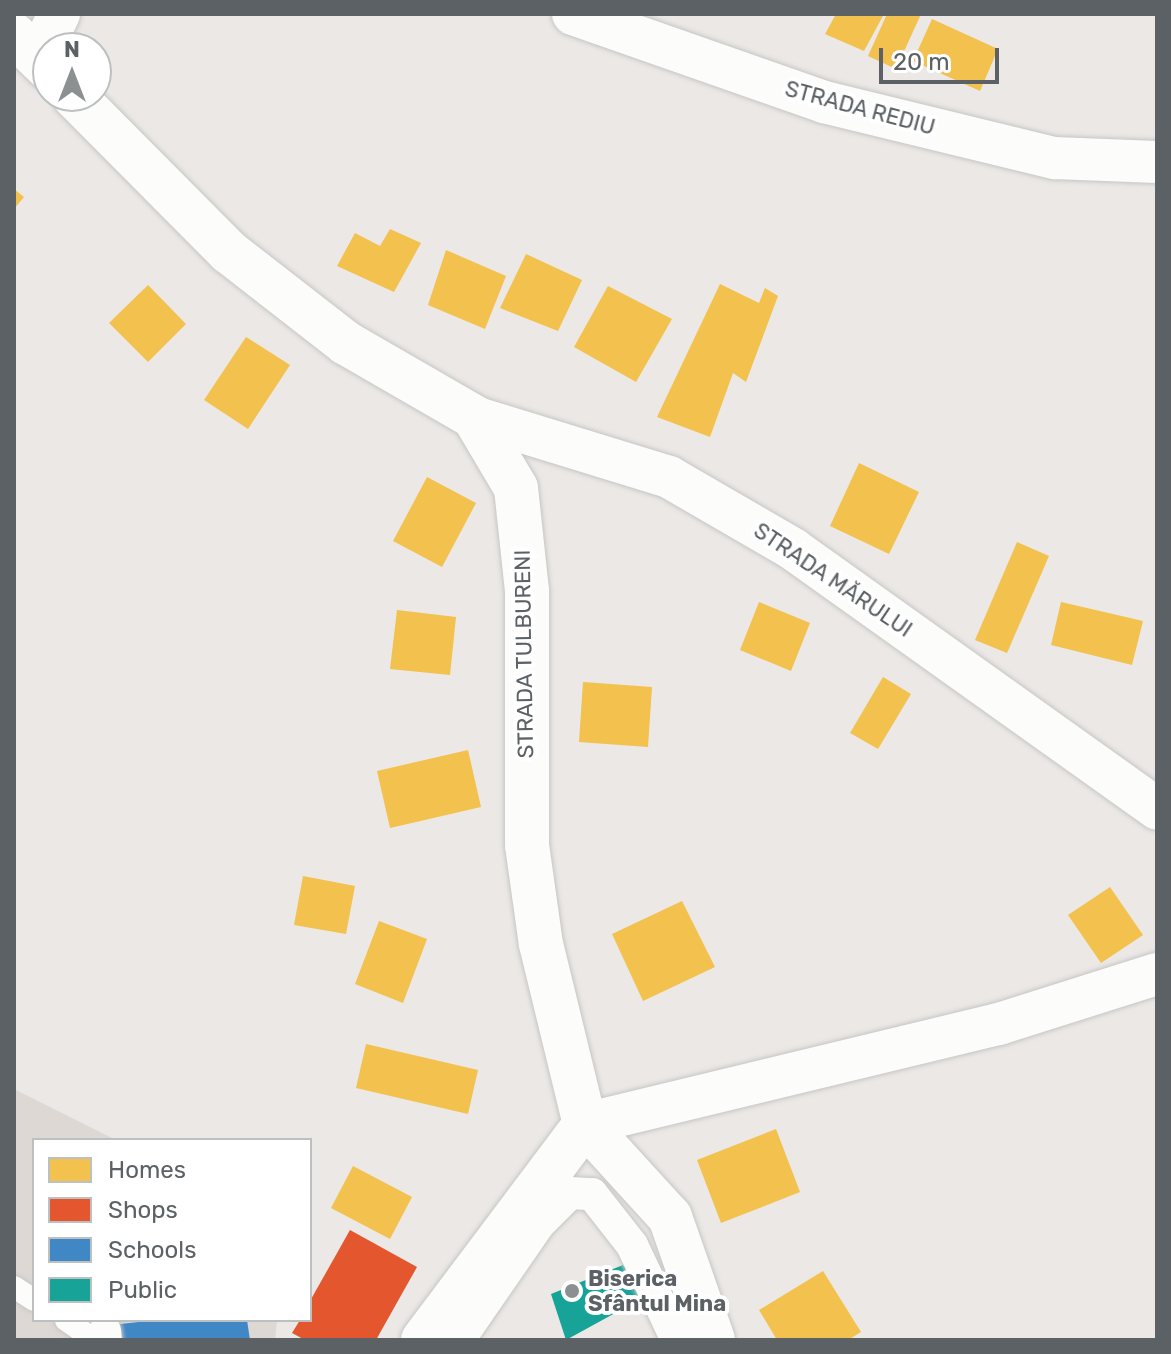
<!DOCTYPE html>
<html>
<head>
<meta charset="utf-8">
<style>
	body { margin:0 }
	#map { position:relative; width:1171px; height:1354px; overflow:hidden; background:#ebe8e5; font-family:Rubik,sans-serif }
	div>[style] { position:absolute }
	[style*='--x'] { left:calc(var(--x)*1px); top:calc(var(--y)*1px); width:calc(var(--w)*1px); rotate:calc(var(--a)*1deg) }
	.education>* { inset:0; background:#ddd8d4 }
	.homes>* { inset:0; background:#f2c14e }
	.shops>* { inset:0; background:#e4572e }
	.schools>* { inset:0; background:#3f88c5 }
	.public>* { inset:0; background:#17a398 }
	.roads { filter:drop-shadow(0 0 2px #c7c6c6) drop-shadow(0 0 2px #c7c6c6) }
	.service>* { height:22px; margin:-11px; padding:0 11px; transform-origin:11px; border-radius:11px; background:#fcfcfb }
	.pedestrian>* { height:32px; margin:-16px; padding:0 16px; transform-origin:16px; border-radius:16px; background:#fcfcfb }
	.minor>* { height:42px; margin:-21px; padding:0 21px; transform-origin:21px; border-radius:21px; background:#fcfcfb }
	.tertiary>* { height:44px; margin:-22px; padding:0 22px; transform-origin:22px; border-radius:22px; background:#fcfcfb }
	.dots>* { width:22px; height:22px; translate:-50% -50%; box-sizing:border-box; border:4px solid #fff; border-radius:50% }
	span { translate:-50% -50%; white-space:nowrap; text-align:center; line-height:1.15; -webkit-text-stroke:8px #fff; paint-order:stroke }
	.street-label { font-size:22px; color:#5b6164 }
	.poi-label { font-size:22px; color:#5b6164; font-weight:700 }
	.left { translate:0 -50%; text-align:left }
	.frame { position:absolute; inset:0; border:16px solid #5b6164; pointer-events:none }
	.legend { position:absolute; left:32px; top:1138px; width:280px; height:184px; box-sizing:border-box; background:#fff; border:2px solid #bdc0c1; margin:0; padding:10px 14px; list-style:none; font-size:24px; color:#5b6164 }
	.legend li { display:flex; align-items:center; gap:16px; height:40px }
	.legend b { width:40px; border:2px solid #bdc0c1 }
	.north { position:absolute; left:32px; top:32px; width:80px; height:80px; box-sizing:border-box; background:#fff; border:2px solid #bdc0c1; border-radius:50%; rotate:0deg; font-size:22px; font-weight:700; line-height:32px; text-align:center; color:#5b6164 }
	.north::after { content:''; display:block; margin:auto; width:28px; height:36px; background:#8d9091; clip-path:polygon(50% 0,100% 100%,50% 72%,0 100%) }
	.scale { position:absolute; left:879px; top:48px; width:120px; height:36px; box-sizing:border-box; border:4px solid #5b6164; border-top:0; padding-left:10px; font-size:24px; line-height:28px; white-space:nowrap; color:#5b6164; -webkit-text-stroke:6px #fff; paint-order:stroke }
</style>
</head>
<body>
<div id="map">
	<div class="education">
		<div style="clip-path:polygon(14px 1089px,116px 1140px,34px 1140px,34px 1320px,277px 1320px,275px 1340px,14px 1340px)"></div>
	</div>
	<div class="homes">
		<div style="clip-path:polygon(836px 14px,884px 14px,864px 51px,825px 34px)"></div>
		<div style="clip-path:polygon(887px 14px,921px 14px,896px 69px,868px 56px)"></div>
		<div style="clip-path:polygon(932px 19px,998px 49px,980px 91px,913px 61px)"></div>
		<div style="clip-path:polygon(14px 189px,24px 197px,14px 209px)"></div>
		<div style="clip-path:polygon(390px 229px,421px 243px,394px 292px,337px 266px,355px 233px,380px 246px)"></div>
		<div style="clip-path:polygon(446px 250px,506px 276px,485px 329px,428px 305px)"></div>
		<div style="clip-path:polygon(526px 254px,582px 280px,558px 331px,500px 308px)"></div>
		<div style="clip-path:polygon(720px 284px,759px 303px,765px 288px,778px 296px,746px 382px,733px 373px,710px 437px,657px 417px)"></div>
		<div style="clip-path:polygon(148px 285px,186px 324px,148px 362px,109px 323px)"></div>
		<div style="clip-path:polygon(608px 286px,672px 319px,636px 382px,574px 347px)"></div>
		<div style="clip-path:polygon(246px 337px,290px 365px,248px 429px,204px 400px)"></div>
		<div style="clip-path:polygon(859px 463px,919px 492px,889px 554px,830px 526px)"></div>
		<div style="clip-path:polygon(427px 477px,476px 503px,442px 567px,393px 541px)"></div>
		<div style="clip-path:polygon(1017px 542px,1049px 556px,1007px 653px,975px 640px)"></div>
		<div style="clip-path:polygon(759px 602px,810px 623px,791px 671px,740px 650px)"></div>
		<div style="clip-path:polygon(1061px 602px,1143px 621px,1132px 665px,1051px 645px)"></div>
		<div style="clip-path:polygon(397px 610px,456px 617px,450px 675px,390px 669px)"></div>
		<div style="clip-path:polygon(883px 677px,911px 694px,878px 749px,850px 733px)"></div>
		<div style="clip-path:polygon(583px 682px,652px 687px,648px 747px,579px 742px)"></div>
		<div style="clip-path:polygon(468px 750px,481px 807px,390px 828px,377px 771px)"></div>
		<div style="clip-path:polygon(303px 876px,355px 886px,346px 934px,294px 925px)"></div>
		<div style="clip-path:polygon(1110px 887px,1143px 935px,1101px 963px,1068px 915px)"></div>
		<div style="clip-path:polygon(682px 901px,715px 967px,643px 1001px,612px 934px)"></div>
		<div style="clip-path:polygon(379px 921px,427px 939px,403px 1003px,355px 984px)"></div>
		<div style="clip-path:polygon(366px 1044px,478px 1070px,468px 1114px,356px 1088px)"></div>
		<div style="clip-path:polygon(776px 1129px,800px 1192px,721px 1223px,697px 1160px)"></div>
		<div style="clip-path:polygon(353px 1166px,412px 1197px,390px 1239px,331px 1208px)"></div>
		<div style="clip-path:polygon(823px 1271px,861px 1332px,848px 1340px,777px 1340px,759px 1310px)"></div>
	</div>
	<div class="shops">
		<div style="clip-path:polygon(350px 1230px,417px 1267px,376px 1340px,305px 1340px,292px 1333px,300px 1320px,310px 1320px,310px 1301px)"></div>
	</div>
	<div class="schools">
		<div style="clip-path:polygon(157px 1320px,247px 1320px,250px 1340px,113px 1340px,111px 1325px)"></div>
	</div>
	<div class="public">
		<div style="clip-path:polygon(623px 1265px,648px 1295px,566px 1340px,551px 1294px)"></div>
	</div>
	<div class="roads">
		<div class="service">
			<div style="--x:14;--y:1287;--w:24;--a:33"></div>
			<div style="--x:66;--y:1320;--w:35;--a:35"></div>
		</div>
		<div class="pedestrian">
			<div style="--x:105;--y:1331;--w:9;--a:84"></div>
			<div style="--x:459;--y:1340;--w:141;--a:-55.4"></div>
			<div style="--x:539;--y:1224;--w:44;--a:-45"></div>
			<div style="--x:570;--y:1193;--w:22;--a:3"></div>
			<div style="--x:592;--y:1194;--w:65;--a:51.9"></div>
			<div style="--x:632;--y:1245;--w:105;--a:64.7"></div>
		</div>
		<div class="minor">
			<div style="--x:573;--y:14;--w:266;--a:19.3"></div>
			<div style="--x:824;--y:102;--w:237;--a:13.7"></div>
			<div style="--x:1054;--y:158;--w:103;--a:2.2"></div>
			<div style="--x:38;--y:58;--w:49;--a:-64.5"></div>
			<div style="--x:474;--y:417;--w:204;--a:17.1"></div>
			<div style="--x:669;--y:477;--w:143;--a:30.1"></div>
			<div style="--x:793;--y:549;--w:447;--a:35.5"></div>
			<div style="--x:585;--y:1124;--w:426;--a:-13.6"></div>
			<div style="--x:999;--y:1024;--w:166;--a:-17.6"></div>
		</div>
		<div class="tertiary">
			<div style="--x:14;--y:35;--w:47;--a:44.1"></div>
			<div style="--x:74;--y:96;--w:220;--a:45.2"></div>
			<div style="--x:229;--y:252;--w:148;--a:37.9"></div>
			<div style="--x:346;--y:343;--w:148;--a:30"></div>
			<div style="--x:474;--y:417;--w:82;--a:59.4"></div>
			<div style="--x:516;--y:488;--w:104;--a:83.9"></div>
			<div style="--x:527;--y:591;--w:254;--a:90"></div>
			<div style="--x:527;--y:845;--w:100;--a:82"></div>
			<div style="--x:541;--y:944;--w:185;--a:76.3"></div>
			<div style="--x:585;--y:1124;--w:126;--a:47.6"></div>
			<div style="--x:670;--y:1217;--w:130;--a:70.7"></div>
			<div style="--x:423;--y:1340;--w:270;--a:-53.1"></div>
		</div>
	</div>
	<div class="dots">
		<div style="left:572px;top:1291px;background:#8d9091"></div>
	</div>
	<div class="street-label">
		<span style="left:860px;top:108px;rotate:15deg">STRADA REDIU</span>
		<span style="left:833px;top:580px;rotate:34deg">STRADA MĂRULUI</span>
		<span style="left:524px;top:654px;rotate:-91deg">STRADA TULBURENI</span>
	</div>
	<div class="poi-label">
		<span class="left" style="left:588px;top:1291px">Biserica<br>Sfântul Mina</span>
	</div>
	<div class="frame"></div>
	<ul class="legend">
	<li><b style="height:22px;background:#f2c14e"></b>Homes</li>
	<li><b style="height:22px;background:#e4572e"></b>Shops</li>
	<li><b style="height:22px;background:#3f88c5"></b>Schools</li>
	<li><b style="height:22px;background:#17a398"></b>Public</li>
	</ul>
	<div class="north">N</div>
	<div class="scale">20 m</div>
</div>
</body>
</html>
